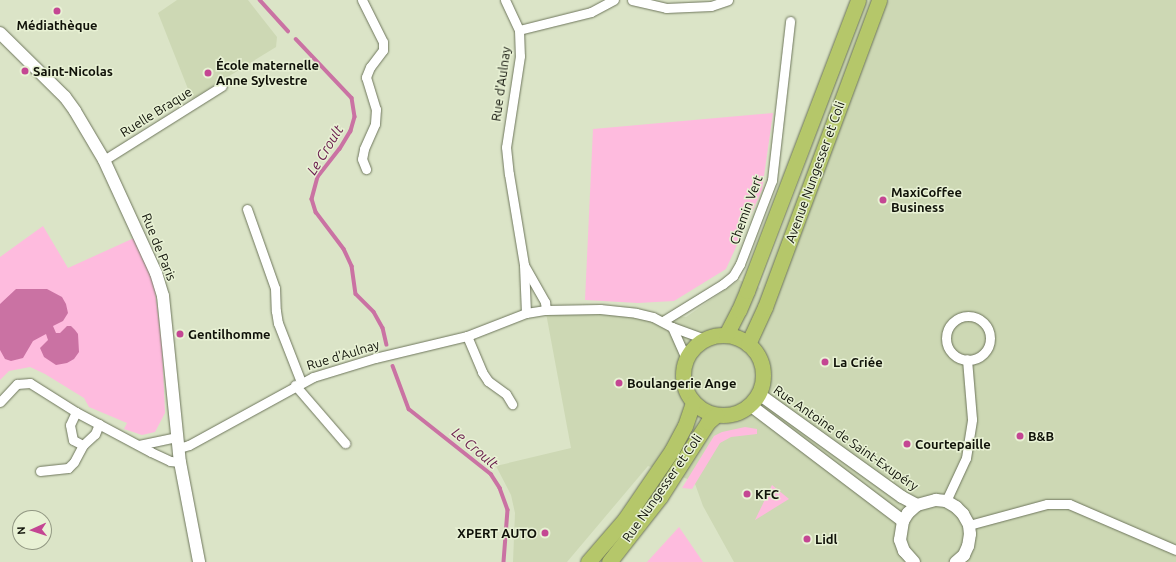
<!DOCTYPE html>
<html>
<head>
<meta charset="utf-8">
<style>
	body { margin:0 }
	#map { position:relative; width:1176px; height:562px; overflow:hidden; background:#dbe4c7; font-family:Ubuntu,sans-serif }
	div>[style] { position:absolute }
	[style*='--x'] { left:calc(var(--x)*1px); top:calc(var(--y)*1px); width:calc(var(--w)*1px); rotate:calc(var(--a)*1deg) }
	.built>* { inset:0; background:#cdd8b4 }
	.green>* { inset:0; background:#febbde }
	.water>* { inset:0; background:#ca72a3 }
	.stream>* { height:3.5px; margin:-1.75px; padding:0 1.75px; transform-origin:1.75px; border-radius:1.75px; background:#ca72a3 }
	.roads { filter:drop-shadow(0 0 1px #6e765c) drop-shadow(0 0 1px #6e765c) }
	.minor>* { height:9px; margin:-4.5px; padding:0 4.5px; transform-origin:4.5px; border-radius:4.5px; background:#fff }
	.minor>.ring { margin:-4.5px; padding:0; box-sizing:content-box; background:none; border:9px solid #fff; border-radius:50% }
	.tertiary>* { height:12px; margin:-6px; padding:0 6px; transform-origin:6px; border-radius:6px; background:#fff }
	.primary>* { height:15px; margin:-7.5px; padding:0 7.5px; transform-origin:7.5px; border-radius:7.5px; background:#b5c76a }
	.primary>.ring { margin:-7.5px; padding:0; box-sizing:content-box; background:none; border:15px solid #b5c76a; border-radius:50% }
	.dots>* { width:11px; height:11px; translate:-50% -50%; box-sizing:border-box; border:2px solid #e8f1d4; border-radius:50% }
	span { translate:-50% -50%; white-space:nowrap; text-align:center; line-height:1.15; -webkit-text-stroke:3px #e8f1d4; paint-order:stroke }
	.poi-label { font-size:13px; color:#101209; font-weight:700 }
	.left { translate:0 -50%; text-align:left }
	.right { translate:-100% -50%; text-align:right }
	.street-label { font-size:13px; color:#101209 }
	.water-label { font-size:14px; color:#661649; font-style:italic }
	.north { position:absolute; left:12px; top:510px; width:40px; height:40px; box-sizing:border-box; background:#e8f1d4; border:1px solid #929883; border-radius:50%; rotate:267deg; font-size:11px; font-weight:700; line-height:16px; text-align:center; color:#101209 }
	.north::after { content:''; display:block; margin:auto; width:14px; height:18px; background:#c44693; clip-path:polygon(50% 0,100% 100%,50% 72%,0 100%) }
</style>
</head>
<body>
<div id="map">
	<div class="built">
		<div style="clip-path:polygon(177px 0,248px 0,277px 37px,276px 47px,192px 99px,158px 13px)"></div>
		<div style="clip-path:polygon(865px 0,1176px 0,1176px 562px,734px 562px,703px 506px,694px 481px,648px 466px,567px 562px,513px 562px,515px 513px,511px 495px,496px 466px,571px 448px,546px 313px,584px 306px,686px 317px,739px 280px,760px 288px)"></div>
	</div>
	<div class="green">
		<div style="clip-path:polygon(773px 113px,762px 190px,726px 269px,674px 301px,638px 303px,585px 300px,593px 129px)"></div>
		<div style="clip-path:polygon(43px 226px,68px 268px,134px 238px,154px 282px,162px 346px,165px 413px,155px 432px,142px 435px,124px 429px,127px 423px,89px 407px,84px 398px,45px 374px,30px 367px,9px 371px,0 380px,0 257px)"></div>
		<div style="clip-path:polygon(745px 427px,757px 429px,757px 434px,731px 437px,720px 443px,692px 489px,682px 488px,714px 436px,722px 432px)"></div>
		<div style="clip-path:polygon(772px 485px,789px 499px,755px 520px)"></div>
		<div style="clip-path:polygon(679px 527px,703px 562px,647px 562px)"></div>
	</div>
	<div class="water">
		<div style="clip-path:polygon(16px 289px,47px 289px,62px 297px,66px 304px,68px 313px,63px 321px,53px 326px,56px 333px,60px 333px,67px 326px,71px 326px,75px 330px,78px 334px,79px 352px,74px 359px,67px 363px,56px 365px,44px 357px,40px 348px,48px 340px,46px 334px,33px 341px,23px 358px,11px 361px,5px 359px,0 350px,0 304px)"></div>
	</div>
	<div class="stream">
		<div style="--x:260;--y:0;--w:42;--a:47.9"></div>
		<div style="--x:296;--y:39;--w:81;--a:46.5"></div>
		<div style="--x:352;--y:98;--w:19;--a:81"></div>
		<div style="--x:355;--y:117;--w:15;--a:106"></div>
		<div style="--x:351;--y:131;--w:21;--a:121"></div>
		<div style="--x:340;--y:149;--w:36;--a:128"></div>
		<div style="--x:318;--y:177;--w:23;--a:105"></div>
		<div style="--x:312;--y:199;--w:14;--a:73"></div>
		<div style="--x:316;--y:212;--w:46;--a:52.9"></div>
		<div style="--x:344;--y:249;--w:19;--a:65"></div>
		<div style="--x:352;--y:266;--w:28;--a:82"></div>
		<div style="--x:356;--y:294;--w:25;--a:45"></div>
		<div style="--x:374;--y:312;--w:18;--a:61"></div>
		<div style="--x:383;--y:328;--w:17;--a:77"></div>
		<div style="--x:393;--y:366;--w:46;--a:69.6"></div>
		<div style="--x:409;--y:409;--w:105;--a:38.4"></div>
		<div style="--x:491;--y:474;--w:17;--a:57"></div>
		<div style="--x:500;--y:488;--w:23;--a:70"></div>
		<div style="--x:508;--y:510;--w:52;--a:94.4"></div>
	</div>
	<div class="roads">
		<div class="minor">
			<div style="--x:362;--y:0;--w:47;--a:63.4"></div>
			<div style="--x:383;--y:42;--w:8;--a:90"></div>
			<div style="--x:383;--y:50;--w:21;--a:127"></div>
			<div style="--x:370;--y:67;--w:11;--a:112"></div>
			<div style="--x:366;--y:77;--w:34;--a:73"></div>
			<div style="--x:376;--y:109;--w:15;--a:94"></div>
			<div style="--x:375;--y:124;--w:27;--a:114"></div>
			<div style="--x:364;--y:149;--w:10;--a:101"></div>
			<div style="--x:362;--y:159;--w:11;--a:68"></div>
			<div style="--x:505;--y:0;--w:33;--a:65"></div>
			<div style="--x:519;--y:30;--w:26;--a:88"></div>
			<div style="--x:520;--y:56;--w:92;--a:98.7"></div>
			<div style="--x:506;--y:147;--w:27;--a:84"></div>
			<div style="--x:509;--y:174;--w:92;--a:80.6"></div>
			<div style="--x:524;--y:265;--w:48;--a:87.6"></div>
			<div style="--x:632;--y:0;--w:35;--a:13"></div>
			<div style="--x:666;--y:8;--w:45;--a:-2.5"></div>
			<div style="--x:711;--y:6;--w:18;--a:-19"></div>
			<div style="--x:519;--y:30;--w:74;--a:-14"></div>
			<div style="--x:591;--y:12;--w:26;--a:-28"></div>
			<div style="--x:104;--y:160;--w:139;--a:-32.1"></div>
			<div style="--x:247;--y:209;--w:84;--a:70.5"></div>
			<div style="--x:275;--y:288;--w:23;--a:88"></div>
			<div style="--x:276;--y:311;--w:12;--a:81"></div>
			<div style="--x:278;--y:323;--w:63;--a:68.7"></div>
			<div style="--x:524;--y:265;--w:43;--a:60.4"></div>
			<div style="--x:545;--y:302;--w:8;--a:83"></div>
			<div class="ring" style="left:946px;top:316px;width:35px;height:35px"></div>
			<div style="--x:663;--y:321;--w:70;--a:-31.7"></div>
			<div style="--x:723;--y:284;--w:13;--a:-39"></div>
			<div style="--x:733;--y:276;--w:14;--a:-60"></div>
			<div style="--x:740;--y:264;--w:90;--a:-69.1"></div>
			<div style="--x:772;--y:180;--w:160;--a:-83.5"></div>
			<div style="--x:672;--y:327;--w:34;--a:66"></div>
			<div style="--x:467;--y:336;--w:39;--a:67"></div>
			<div style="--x:482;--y:372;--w:11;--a:56"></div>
			<div style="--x:488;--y:381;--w:22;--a:36"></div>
			<div style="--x:506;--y:394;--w:12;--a:59"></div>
			<div style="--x:295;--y:385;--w:77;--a:49.2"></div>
			<div style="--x:0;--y:402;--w:25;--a:-47"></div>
			<div style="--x:17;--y:384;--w:13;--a:-4"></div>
			<div style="--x:30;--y:383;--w:54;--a:32.2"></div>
			<div style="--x:76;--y:412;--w:85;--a:28.1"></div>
			<div style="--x:151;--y:452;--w:21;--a:25"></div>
			<div style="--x:170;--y:461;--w:10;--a:6"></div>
			<div style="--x:76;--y:412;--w:14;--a:115"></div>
			<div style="--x:70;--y:425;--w:15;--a:79"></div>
			<div style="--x:73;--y:440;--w:11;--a:27"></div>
			<div style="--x:139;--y:445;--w:39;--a:-12"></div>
			<div style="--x:179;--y:448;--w:10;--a:-17"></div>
			<div style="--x:189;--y:445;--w:141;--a:-28.7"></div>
			<div style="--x:313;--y:377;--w:65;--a:-17"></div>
			<div style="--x:375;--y:358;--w:95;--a:-13.4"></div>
			<div style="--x:467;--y:336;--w:63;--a:-21.3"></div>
			<div style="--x:526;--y:313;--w:20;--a:-9"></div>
			<div style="--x:546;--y:310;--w:54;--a:-1.1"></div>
			<div style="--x:600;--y:309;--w:36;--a:6"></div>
			<div style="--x:636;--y:313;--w:17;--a:13"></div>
			<div style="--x:653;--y:317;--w:21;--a:28"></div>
			<div style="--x:672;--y:327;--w:35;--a:20"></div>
			<div style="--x:40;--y:471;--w:28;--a:-6"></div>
			<div style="--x:68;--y:468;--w:8;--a:-45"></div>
			<div style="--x:74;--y:462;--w:19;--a:-62"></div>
			<div style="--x:83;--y:445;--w:16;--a:-43"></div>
			<div style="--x:95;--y:434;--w:11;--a:-68"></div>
			<div style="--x:946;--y:501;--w:47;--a:-65.1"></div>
			<div style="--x:966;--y:458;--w:39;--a:-81"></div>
			<div style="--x:972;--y:419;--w:60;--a:-94.8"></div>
			<div style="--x:969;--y:525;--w:81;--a:-15.1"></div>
			<div style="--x:1047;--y:504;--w:22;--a:0"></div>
			<div style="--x:1069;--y:504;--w:116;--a:23.3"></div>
		</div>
		<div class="tertiary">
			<div style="--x:0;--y:33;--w:91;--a:44.6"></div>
			<div style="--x:65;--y:97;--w:17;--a:54"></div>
			<div style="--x:75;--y:111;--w:57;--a:59.4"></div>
			<div style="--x:104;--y:160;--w:124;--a:65.3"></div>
			<div style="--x:156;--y:273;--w:24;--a:73"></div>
			<div style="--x:163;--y:296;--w:167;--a:84.2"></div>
			<div style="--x:180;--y:462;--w:102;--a:79.2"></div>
			<div style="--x:759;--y:394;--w:176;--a:35.8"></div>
			<div style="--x:902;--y:497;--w:17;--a:28"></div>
			<div style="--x:750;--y:405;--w:192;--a:37.2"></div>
			<div style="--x:914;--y:562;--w:15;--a:-132"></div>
			<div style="--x:904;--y:551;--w:12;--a:-110"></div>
			<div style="--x:900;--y:540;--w:19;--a:-81"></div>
			<div style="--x:903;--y:521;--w:9;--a:-58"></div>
			<div style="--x:908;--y:513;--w:12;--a:-42"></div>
			<div style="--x:917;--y:505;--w:20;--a:-15"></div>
			<div style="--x:936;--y:500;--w:10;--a:6"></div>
			<div style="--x:946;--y:501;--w:12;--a:31"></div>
			<div style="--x:956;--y:507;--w:10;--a:45"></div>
			<div style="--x:963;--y:514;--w:13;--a:61"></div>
			<div style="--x:969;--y:525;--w:9;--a:84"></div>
			<div style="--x:970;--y:534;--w:12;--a:99"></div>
			<div style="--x:968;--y:546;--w:10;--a:114"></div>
			<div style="--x:964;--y:555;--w:11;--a:139"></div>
		</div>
		<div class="primary">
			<div class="ring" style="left:683px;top:335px;width:65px;height:65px"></div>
			<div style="--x:726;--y:335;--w:28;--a:-63"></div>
			<div style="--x:739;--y:310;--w:21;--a:-67"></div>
			<div style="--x:747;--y:291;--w:311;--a:-69.1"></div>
			<div style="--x:748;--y:344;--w:41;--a:-65.3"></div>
			<div style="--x:765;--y:307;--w:327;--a:-69.6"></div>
			<div style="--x:588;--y:562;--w:57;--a:-49.3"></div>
			<div style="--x:625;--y:519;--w:83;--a:-55.7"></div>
			<div style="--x:672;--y:450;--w:27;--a:-62"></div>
			<div style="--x:685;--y:426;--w:24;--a:-71"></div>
			<div style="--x:609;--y:562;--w:83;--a:-51.9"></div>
			<div style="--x:660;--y:497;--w:89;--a:-57.4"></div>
			<div style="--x:708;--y:422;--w:11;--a:-41"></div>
		</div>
	</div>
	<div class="dots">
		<div style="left:57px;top:11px;background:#c44693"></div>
		<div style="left:25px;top:71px;background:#c44693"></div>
		<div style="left:208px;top:73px;background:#c44693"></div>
		<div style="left:883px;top:200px;background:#c44693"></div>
		<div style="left:180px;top:334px;background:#c44693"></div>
		<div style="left:825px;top:362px;background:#c44693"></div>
		<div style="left:619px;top:383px;background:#c44693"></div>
		<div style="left:1020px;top:436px;background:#c44693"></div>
		<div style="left:907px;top:444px;background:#c44693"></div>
		<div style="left:747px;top:494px;background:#c44693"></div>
		<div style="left:545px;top:533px;background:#c44693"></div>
		<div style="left:807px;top:539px;background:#c44693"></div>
	</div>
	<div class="poi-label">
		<span style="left:57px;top:25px">Médiathèque</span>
		<span class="left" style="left:216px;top:73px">École maternelle<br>Anne Sylvestre</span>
		<span class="left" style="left:33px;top:71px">Saint-Nicolas</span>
		<span class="left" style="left:891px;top:200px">MaxiCoffee<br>Business</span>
		<span class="left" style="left:188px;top:334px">Gentilhomme</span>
		<span class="left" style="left:833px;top:362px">La Criée</span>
		<span class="left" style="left:627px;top:383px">Boulangerie Ange</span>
		<span class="left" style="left:1028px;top:436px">B&amp;B</span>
		<span class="left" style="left:915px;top:444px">Courtepaille</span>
		<span class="left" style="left:755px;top:494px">KFC</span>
		<span class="right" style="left:537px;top:533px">XPERT AUTO</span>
		<span class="left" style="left:815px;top:539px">Lidl</span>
	</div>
	<div class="street-label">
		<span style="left:501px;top:84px;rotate:-82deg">Rue d'Aulnay</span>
		<span style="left:156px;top:112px;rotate:-32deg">Ruelle Braque</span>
		<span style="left:815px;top:172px;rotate:-70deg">Avenue Nungesser et Coli</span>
		<span style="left:746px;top:210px;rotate:-70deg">Chemin Vert</span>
		<span style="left:159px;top:247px;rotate:68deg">Rue de Paris</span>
		<span style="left:343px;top:355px;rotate:-17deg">Rue d'Aulnay</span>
		<span style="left:846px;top:438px;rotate:35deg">Rue Antoine de Saint-Exupéry</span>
		<span style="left:662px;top:488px;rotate:-55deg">Rue Nungesser et Coli</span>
	</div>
	<div class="water-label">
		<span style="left:325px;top:150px;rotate:-58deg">Le Croult</span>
		<span style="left:475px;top:448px;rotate:40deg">Le Croult</span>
	</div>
	<div class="north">N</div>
</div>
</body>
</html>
